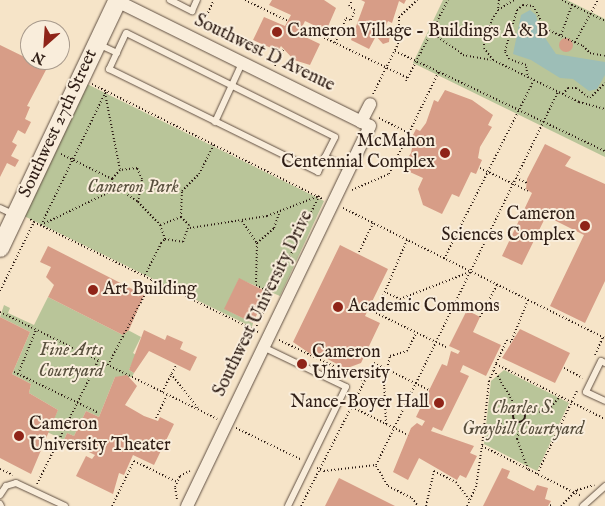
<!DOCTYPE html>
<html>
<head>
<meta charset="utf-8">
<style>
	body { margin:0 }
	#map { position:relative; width:605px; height:506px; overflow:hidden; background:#f6e4c8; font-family:"IM FELL English",serif }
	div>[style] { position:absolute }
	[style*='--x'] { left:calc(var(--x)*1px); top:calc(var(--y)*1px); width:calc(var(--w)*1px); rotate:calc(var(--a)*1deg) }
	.green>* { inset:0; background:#b9c599 }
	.water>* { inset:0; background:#9dbeb7 }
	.building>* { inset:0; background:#d79d87 }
	.round { border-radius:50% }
	.path>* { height:2px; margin-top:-1px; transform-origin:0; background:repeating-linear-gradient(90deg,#2e1d15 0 1px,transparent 0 3.5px) }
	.path>.ring { margin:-1px; padding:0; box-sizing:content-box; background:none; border:2px solid #2e1d15; border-radius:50% }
	.roads { filter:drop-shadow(0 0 1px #604f42) drop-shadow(0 0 1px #604f42) }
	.lane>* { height:6px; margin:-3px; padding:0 3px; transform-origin:3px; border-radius:3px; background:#f9eddb }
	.street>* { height:12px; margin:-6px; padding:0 6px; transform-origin:6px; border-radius:6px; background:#f9eddb }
	.secondary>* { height:18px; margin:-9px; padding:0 9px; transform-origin:9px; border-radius:9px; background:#f9eddb }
	.dots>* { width:14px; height:14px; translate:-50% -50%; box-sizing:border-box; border:2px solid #f9eddb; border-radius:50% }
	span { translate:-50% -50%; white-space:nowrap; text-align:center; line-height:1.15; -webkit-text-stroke:4px #f9eddb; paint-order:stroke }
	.poi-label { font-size:18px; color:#2e1d15 }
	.left { translate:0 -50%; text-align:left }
	.right { translate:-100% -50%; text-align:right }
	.street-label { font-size:18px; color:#2e1d15 }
	.park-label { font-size:18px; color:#584f3d; font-style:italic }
	.north { position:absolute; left:20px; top:20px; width:50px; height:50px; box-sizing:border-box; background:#f9eddb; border:1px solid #a89a8c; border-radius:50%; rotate:206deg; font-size:14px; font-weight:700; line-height:20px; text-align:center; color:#2e1d15 }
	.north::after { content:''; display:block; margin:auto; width:18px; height:22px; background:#8f2418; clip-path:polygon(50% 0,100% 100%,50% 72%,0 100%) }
</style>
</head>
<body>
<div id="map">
	<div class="green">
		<div style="clip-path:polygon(443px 0,567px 0,605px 19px,605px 157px,413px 63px)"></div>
		<div style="clip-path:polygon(87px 84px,324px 201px,280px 296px,239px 279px,225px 309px,253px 323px,252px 327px,24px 216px)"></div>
		<div style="clip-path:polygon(48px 297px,123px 335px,126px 329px,141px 337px,133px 353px,136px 355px,129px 370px,134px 373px,132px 377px,115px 377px,99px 417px,86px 411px,74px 436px,67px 433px,64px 440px,47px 432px,58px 410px,29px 393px,31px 384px,12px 374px,30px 332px,0 317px,4px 305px,10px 308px,8px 313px,34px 325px)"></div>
		<div style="clip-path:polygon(504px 370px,569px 403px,537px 471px,484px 444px,491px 381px)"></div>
	</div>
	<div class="water">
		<div style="clip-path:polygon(530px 10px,536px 15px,539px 29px,556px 54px,605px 62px,605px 75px,597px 89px,589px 91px,573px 79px,560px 78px,531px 60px,513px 54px,521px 15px)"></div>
	</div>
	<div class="building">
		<div style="clip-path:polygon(272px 0,324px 0,336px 8px,326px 31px,305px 21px,302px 27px,299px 34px,320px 44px,310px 65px,294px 60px,281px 46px,278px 51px,253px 40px,264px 17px,285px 26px,291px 15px,269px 5px)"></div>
		<div style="clip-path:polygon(361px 0,406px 0,404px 4px,399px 1px,392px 23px,388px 21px,384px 29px,390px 32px,389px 42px,383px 44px,376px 36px,369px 49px,351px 40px,365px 2px)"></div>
		<div class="round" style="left:559px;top:38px;width:14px;height:14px"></div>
		<div style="clip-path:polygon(0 45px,47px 68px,27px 106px,30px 107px,25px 119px,31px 122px,25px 134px,18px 130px,12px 142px,17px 145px,11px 156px,19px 160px,15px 167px,7px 163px,0 177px)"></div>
		<div style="clip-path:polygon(445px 90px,472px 100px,493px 115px,488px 125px,492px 127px,480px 147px,478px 158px,482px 160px,476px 174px,471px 172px,459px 197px,452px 194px,442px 214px,423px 205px,418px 189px,423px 178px,401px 168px,411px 153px,413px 143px,410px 141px,416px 129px,420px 131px,426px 123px,434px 100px,438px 102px)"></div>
		<div style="clip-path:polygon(545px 144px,571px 157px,565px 166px,605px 184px,605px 281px,585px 323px,550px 306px,584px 235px,546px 216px,522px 265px,502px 256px,532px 193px,526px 189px,527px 179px)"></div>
		<div style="clip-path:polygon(340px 245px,388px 269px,365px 316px,380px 323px,361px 363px,342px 370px,339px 365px,314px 352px,312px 355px,293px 342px)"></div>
		<div style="clip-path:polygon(48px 246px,144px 295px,129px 330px,123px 335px,48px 297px,54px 285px,46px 277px,51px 267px,40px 262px)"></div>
		<div style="clip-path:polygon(239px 278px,267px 292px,253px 323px,224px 309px)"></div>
		<div style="clip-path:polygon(467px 310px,480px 317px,473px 332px,501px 345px,486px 376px,463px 365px,460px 372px,469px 376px,442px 431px,433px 427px,431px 431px,474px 446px,470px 453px,477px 456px,466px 478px,460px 475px,457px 480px,419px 458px,408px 480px,393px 472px,411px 428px,417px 423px,422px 426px,425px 421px,416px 417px,442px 364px,447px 366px,451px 351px,458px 354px,460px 351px,449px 346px)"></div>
		<div style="clip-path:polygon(0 317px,30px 332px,12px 374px,31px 384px,29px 393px,58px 410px,31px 474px,0 458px)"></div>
		<div style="clip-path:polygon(520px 329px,570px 353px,555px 383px,502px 358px)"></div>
		<div style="clip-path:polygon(144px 330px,165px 340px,167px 335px,183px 342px,180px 349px,197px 357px,190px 371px,149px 351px,134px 373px,129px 370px)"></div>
		<div style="clip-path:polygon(127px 375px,137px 386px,125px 405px,144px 416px,158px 421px,160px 417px,174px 424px,154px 465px,133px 455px,124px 475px,119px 473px,113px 494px,76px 476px,86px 456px,92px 459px,95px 455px,64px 440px,67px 433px,74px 436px,86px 411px,99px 417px,115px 377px)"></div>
		<div style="clip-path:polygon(502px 468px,510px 471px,507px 478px,534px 491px,537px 485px,548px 488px,545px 499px,551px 501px,548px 506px,483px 506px)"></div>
		<div style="clip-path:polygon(339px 478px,395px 506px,325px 506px)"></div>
	</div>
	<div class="path">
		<div style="--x:245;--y:0;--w:48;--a:26"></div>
		<div style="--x:499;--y:0;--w:10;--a:96"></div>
		<div style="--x:498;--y:10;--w:28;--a:120"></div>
		<div style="--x:484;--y:34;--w:14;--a:90"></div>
		<div style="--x:484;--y:48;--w:15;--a:53"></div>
		<div style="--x:493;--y:60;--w:96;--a:26"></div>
		<div style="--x:579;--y:102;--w:27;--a:15"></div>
		<div style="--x:562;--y:0;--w:48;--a:26"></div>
		<div style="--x:498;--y:10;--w:19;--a:-32"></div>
		<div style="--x:205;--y:19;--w:21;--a:-65"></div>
		<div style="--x:302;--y:27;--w:118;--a:25.7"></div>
		<div style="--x:432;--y:33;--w:38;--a:35"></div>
		<div style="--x:463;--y:55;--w:28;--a:10"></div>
		<div style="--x:561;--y:35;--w:32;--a:-70"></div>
		<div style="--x:575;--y:42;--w:48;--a:-61.3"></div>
		<div style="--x:335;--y:43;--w:27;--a:-66"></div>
		<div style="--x:346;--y:18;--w:5;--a:22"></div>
		<div style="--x:351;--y:20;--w:11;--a:-68"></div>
		<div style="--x:355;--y:10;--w:7;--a:-146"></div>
		<div style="--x:349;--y:6;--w:7;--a:-63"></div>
		<div style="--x:395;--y:51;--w:233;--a:25.5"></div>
		<div style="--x:275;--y:66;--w:18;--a:-63"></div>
		<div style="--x:528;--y:78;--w:13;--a:-99"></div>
		<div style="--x:526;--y:65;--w:18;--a:-161"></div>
		<div style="--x:509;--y:59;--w:9;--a:-117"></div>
		<div style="--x:505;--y:51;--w:43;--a:-73.7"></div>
		<div style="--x:517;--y:10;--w:8;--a:-40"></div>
		<div style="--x:523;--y:5;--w:10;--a:6"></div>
		<div style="--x:533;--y:6;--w:26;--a:61"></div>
		<div style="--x:546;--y:29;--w:41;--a:24.7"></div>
		<div style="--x:583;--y:46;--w:10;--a:45"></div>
		<div style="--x:590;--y:53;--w:15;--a:11"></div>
		<div style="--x:406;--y:81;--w:91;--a:-62.6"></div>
		<div style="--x:92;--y:84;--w:258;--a:26.5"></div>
		<div style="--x:105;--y:93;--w:78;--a:79"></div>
		<div style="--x:373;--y:94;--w:58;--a:-63.4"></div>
		<div style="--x:399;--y:42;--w:25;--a:-90"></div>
		<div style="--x:399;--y:17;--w:25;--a:-43"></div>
		<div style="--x:563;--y:94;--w:8;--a:-50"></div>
		<div style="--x:568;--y:88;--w:8;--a:0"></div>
		<div style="--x:576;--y:88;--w:17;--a:36"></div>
		<div style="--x:590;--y:98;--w:21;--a:-45"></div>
		<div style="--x:379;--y:118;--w:34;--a:27"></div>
		<div style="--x:61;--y:154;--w:57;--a:26.1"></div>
		<div style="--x:112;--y:179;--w:6;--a:81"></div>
		<div style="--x:113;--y:185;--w:30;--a:34"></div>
		<div style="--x:138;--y:202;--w:23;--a:-80"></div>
		<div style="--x:142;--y:179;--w:12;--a:-114"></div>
		<div style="--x:137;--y:168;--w:17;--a:173"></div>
		<div style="--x:120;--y:170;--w:12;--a:132"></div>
		<div style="--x:480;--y:168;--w:53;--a:25.6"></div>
		<div style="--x:516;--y:178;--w:12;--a:24"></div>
		<div style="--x:352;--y:190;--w:40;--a:-23.4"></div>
		<div style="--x:389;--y:174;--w:114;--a:-64.1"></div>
		<div style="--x:138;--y:202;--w:32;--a:46"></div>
		<div style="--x:343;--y:208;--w:292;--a:26.4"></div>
		<div style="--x:181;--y:217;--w:26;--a:-88"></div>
		<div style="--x:182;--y:191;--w:24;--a:-45"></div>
		<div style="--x:199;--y:174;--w:33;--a:-63"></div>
		<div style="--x:242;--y:221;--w:27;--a:56"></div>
		<div style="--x:257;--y:243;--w:23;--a:-41"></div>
		<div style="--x:274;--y:228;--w:18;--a:-71"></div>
		<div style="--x:34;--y:222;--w:250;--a:26.1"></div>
		<div style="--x:41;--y:225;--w:149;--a:-64.1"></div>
		<div style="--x:41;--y:225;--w:85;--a:-25.7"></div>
		<div style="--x:190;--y:228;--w:78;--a:-8.9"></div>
		<div style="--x:267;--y:216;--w:56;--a:-21"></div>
		<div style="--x:407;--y:240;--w:79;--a:113"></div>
		<div style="--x:376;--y:313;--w:80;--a:25.9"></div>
		<div style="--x:257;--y:243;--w:42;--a:91.4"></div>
		<div style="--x:256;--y:285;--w:18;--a:27"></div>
		<div style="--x:359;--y:252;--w:32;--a:-64"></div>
		<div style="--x:444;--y:259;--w:200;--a:-63.3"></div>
		<div style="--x:145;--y:275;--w:36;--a:-63"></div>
		<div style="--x:161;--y:243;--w:6;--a:-45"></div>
		<div style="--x:165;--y:239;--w:18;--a:9"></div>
		<div style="--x:183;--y:242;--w:18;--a:-71"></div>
		<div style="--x:189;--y:225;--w:11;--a:-135"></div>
		<div style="--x:181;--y:217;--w:22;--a:159"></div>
		<div style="--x:160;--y:225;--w:15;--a:70"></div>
		<div style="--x:0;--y:291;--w:77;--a:-63.8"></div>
		<div style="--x:34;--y:222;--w:5;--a:-143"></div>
		<div style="--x:387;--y:293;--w:14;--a:25"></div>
		<div style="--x:400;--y:299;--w:75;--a:-21.1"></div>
		<div style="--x:528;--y:300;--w:45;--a:112"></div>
		<div style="--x:511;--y:342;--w:4;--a:-153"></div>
		<div style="--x:507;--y:340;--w:26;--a:115"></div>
		<div style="--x:496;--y:364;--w:122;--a:26.8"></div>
		<div style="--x:0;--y:312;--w:242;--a:26.2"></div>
		<div style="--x:480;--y:317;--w:36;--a:-62"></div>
		<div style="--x:255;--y:329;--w:148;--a:-64.3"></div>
		<div style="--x:279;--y:340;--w:95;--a:25.5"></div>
		<div style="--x:595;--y:355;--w:20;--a:-66"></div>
		<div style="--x:496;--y:364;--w:18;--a:112"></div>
		<div style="--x:489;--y:381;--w:65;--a:96.1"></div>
		<div style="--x:482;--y:446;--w:111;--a:26.8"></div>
		<div style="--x:108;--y:365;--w:97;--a:-62.4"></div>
		<div style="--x:564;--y:368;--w:21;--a:28"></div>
		<div style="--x:494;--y:370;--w:47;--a:59"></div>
		<div style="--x:14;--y:372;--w:94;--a:25.8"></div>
		<div style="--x:18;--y:374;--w:48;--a:-67.8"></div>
		<div style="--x:171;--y:374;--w:43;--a:51.5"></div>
		<div style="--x:162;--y:392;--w:30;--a:-62"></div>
		<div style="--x:352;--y:407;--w:63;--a:26.6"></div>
		<div class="ring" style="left:513px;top:410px;width:10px;height:10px"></div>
		<div style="--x:525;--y:414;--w:24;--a:-9"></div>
		<div style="--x:549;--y:410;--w:16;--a:-52"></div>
		<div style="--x:156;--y:418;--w:25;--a:-64"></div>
		<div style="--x:522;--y:421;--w:19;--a:106"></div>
		<div style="--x:517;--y:439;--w:33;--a:70"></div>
		<div style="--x:386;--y:424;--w:42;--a:-92.7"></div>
		<div style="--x:384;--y:382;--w:27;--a:-77"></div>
		<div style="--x:390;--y:356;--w:18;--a:-16"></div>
		<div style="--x:407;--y:351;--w:20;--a:-63"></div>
		<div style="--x:236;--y:428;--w:73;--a:25.9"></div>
		<div style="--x:484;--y:429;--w:32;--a:-18"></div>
		<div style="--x:376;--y:466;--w:23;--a:59"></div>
		<div style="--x:388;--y:486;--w:27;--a:27"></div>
		<div style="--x:412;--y:498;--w:10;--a:53"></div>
		<div style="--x:317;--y:468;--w:8;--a:23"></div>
		<div style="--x:324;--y:471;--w:52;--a:-6.6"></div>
		<div style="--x:376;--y:465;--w:415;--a:-64"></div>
		<div style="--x:0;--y:469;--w:14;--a:25"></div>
		<div style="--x:537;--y:474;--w:92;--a:-64.3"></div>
		<div style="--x:37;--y:484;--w:137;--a:-63.6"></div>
		<div style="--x:177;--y:499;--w:12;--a:-99"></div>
		<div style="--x:175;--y:487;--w:12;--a:-66"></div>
		<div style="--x:180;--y:476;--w:11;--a:-27"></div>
		<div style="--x:550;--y:505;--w:2;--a:27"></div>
		<div style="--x:112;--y:506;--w:50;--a:-63.9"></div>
		<div style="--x:134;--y:461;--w:48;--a:26"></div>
		<div style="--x:301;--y:506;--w:161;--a:-63"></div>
		<div style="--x:374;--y:363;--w:61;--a:26.1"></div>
		<div style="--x:426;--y:506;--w:36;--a:-77"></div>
		<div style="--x:434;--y:471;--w:25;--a:27"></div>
		<div style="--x:456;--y:482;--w:24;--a:54"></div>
		<div style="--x:467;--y:506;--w:21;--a:-65"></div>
		<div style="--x:476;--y:487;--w:41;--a:-81.7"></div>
		<div style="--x:561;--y:506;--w:23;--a:-45"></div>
		<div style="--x:577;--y:490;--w:18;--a:-16"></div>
	</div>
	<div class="roads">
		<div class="lane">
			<div style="--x:170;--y:0;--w:25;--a:27"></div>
			<div style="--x:192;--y:11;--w:12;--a:-66"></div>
			<div style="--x:98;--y:44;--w:21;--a:25"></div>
			<div style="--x:215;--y:122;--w:65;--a:-65.4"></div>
			<div style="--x:325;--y:157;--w:22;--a:-63"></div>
			<div style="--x:335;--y:137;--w:233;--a:-153.5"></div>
			<div style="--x:126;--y:33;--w:40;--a:115"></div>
			<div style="--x:109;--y:69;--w:233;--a:26.2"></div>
			<div style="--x:318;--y:172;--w:17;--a:-65"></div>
			<div style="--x:325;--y:157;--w:25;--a:26"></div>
			<div style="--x:0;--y:208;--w:17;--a:25"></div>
			<div style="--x:263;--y:347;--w:92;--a:25.7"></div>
			<div style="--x:346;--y:387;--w:132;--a:116"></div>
			<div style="--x:605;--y:363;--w:4;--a:-153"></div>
			<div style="--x:601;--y:361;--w:34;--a:116"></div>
			<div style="--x:586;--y:392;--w:21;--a:25"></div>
			<div style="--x:0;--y:495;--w:11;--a:-56"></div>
			<div style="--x:6;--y:486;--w:10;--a:-17"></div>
			<div style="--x:16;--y:483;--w:54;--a:25.1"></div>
			<div style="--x:0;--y:504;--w:2;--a:63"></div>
			<div style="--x:583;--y:506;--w:30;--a:-42"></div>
		</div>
		<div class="street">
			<div style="--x:115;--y:0;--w:284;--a:26.3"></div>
			<div style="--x:370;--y:126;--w:422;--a:115.7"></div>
			<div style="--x:361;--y:122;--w:20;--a:-63"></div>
		</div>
		<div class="secondary">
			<div style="--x:0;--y:248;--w:275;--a:-64.6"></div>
		</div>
	</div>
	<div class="dots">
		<div style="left:277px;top:32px;background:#8f2418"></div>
		<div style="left:445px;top:153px;background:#8f2418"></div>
		<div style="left:585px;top:226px;background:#8f2418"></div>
		<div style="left:93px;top:290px;background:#8f2418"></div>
		<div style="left:338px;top:307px;background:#8f2418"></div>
		<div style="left:302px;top:364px;background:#8f2418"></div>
		<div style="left:439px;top:403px;background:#8f2418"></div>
		<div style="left:19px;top:436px;background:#8f2418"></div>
	</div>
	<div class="poi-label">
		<span class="left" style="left:287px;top:32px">Cameron Village - Buildings A &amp; B</span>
		<span class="right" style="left:435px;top:153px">McMahon<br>Centennial Complex</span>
		<span class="right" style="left:575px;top:226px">Cameron<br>Sciences Complex</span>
		<span class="left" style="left:103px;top:290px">Art Building</span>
		<span class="left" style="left:348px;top:307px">Academic Commons</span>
		<span class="left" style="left:312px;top:364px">Cameron<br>University</span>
		<span class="right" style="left:429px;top:403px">Nance-Boyer Hall</span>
		<span class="left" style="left:29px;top:436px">Cameron<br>University Theater</span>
	</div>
	<div class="street-label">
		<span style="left:264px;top:54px;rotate:26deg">Southwest D Avenue</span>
		<span style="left:59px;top:124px;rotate:-65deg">Southwest 27th Street</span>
		<span style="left:264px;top:304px;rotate:-64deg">Southwest University Drive</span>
	</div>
	<div class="park-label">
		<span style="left:133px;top:188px">Cameron Park</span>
		<span style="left:71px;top:362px">Fine Arts<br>Courtyard</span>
		<span style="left:523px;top:420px">Charles S.<br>Graybill Courtyard</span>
	</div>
	<div class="north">N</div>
</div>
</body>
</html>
